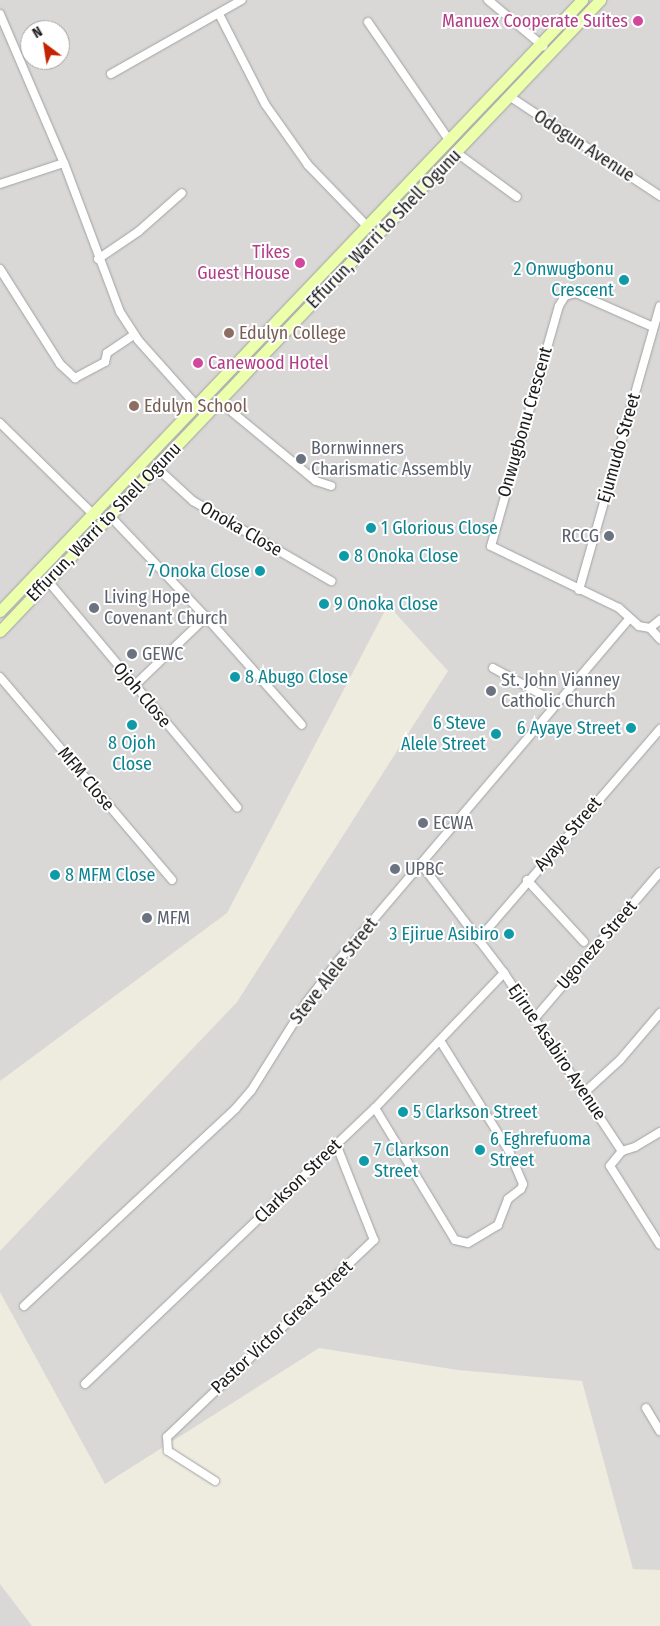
<!DOCTYPE html>
<html>
<head>
<meta charset="utf-8">
<style>
	body { margin:0 }
	#map { position:relative; width:660px; height:1626px; overflow:hidden; background:#eeebdf; font-family:"Fira Sans Condensed",sans-serif }
	div>[style] { position:absolute }
	[style*='--x'] { left:calc(var(--x)*1px); top:calc(var(--y)*1px); width:calc(var(--w)*1px); rotate:calc(var(--a)*1deg) }
	.residential>* { inset:0; background:#d9d8d7 }
	.roads { filter:drop-shadow(0 0 1px #a2a2a2) drop-shadow(0 0 1px #a2a2a2) }
	.minor>* { height:8px; margin:-4px; padding:0 4px; transform-origin:4px; border-radius:4px; background:#fff }
	.secondary>* { height:11px; margin:-5.5px; padding:0 5.5px; transform-origin:5.5px; border-radius:5.5px; background:#ecffab }
	.dots>* { width:14px; height:14px; translate:-50% -50%; box-sizing:border-box; border:2px solid #fff; border-radius:50% }
	span { translate:-50% -50%; white-space:nowrap; text-align:center; line-height:1.15; -webkit-text-stroke:4px #fff; paint-order:stroke }
	.hotel-label { font-size:18px; color:#b23c85 }
	.right { translate:-100% -50%; text-align:right }
	.left { translate:0 -50%; text-align:left }
	.street-label { font-size:18px; color:#1b1b1b }
	.culture-label { font-size:18px; color:#0d838f }
	.education-label { font-size:18px; color:#785e54 }
	.worship-label { font-size:18px; color:#5b616d }
	.north { position:absolute; left:20px; top:20px; width:50px; height:50px; box-sizing:border-box; background:#fff; border:1px solid #a4a4a4; border-radius:50%; rotate:329deg; font-size:14px; font-weight:700; line-height:20px; text-align:center; color:#1b1b1b }
	.north::after { content:''; display:block; margin:auto; width:18px; height:22px; background:#c52300; clip-path:polygon(50% 0,100% 100%,50% 72%,0 100%) }
</style>
</head>
<body>
<div id="map">
	<div class="residential">
		<div style="clip-path:polygon(evenodd,0 0,660px 0,660px 1570px,633px 1569px,582px 1381px,458px 1370px,319px 1348px,105px 1484px,0 1292px,0 1251px,237px 1002px,448px 671px,388px 605px,227px 913px,0 1081px,0 0,30px 30px,60px 30px,60px 60px,30px 60px,30px 30px)"></div>
		<div style="clip-path:polygon(0 1584px,32px 1626px,0 1626px)"></div>
	</div>
	<div class="roads">
		<div class="minor">
			<div style="--x:488;--y:0;--w:72;--a:39.9"></div>
			<div style="--x:0;--y:14;--w:162;--a:66.8"></div>
			<div style="--x:64;--y:163;--w:159;--a:69.4"></div>
			<div style="--x:120;--y:312;--w:33;--a:57"></div>
			<div style="--x:138;--y:340;--w:101;--a:48.2"></div>
			<div style="--x:219;--y:14;--w:101;--a:62.9"></div>
			<div style="--x:265;--y:104;--w:75;--a:54.8"></div>
			<div style="--x:308;--y:165;--w:83;--a:46"></div>
			<div style="--x:368;--y:22;--w:143;--a:55.5"></div>
			<div style="--x:111;--y:74;--w:150;--a:-29.5"></div>
			<div style="--x:509;--y:96;--w:181;--a:33.5"></div>
			<div style="--x:457;--y:153;--w:74;--a:36.3"></div>
			<div style="--x:0;--y:184;--w:67;--a:-18.2"></div>
			<div style="--x:98;--y:259;--w:50;--a:-34.3"></div>
			<div style="--x:139;--y:231;--w:57;--a:-41.5"></div>
			<div style="--x:0;--y:269;--w:112;--a:57.7"></div>
			<div style="--x:60;--y:364;--w:21;--a:43"></div>
			<div style="--x:75;--y:378;--w:34;--a:-28"></div>
			<div style="--x:105;--y:362;--w:9;--a:-77"></div>
			<div style="--x:107;--y:353;--w:32;--a:-34"></div>
			<div style="--x:220;--y:402;--w:124;--a:39.5"></div>
			<div style="--x:316;--y:481;--w:16;--a:18"></div>
			<div style="--x:0;--y:423;--w:132;--a:44.4"></div>
			<div style="--x:157;--y:468;--w:49;--a:42.5"></div>
			<div style="--x:193;--y:501;--w:160;--a:30.1"></div>
			<div style="--x:110;--y:516;--w:139;--a:46.5"></div>
			<div style="--x:206;--y:617;--w:144;--a:48.4"></div>
			<div style="--x:48;--y:581;--w:295;--a:50.1"></div>
			<div style="--x:579;--y:590;--w:295;--a:-74.1"></div>
			<div style="--x:650;--y:628;--w:11;--a:-170"></div>
			<div style="--x:639;--y:626;--w:27;--a:-138"></div>
			<div style="--x:619;--y:608;--w:142;--a:-154.2"></div>
			<div style="--x:491;--y:546;--w:249;--a:-74.2"></div>
			<div style="--x:559;--y:306;--w:12;--a:-59"></div>
			<div style="--x:565;--y:296;--w:11;--a:-15"></div>
			<div style="--x:576;--y:293;--w:84;--a:23.8"></div>
			<div style="--x:650;--y:628;--w:15;--a:48"></div>
			<div style="--x:650;--y:628;--w:13;--a:-39"></div>
			<div style="--x:493;--y:668;--w:73;--a:28.7"></div>
			<div style="--x:0;--y:677;--w:266;--a:49.7"></div>
			<div style="--x:134;--y:686;--w:100;--a:-43.8"></div>
			<div style="--x:421;--y:864;--w:137;--a:52.7"></div>
			<div style="--x:504;--y:973;--w:214;--a:56.5"></div>
			<div style="--x:527;--y:880;--w:84;--a:47.4"></div>
			<div style="--x:478;--y:940;--w:279;--a:-49.2"></div>
			<div style="--x:535;--y:1018;--w:192;--a:-49.4"></div>
			<div style="--x:585;--y:1092;--w:47;--a:-42.4"></div>
			<div style="--x:620;--y:1060;--w:62;--a:-49.6"></div>
			<div style="--x:375;--y:1108;--w:154;--a:58.8"></div>
			<div style="--x:455;--y:1240;--w:13;--a:13"></div>
			<div style="--x:468;--y:1243;--w:35;--a:-31"></div>
			<div style="--x:498;--y:1225;--w:28;--a:-69"></div>
			<div style="--x:508;--y:1199;--w:16;--a:-38"></div>
			<div style="--x:521;--y:1189;--w:5;--a:-68"></div>
			<div style="--x:523;--y:1184;--w:36;--a:-113"></div>
			<div style="--x:509;--y:1151;--w:128;--a:-122"></div>
			<div style="--x:660;--y:1132;--w:29;--a:149"></div>
			<div style="--x:635;--y:1147;--w:14;--a:163"></div>
			<div style="--x:622;--y:1151;--w:19;--a:129"></div>
			<div style="--x:610;--y:1166;--w:93;--a:57.7"></div>
			<div style="--x:24;--y:1306;--w:290;--a:-43"></div>
			<div style="--x:236;--y:1108;--w:23;--a:-49"></div>
			<div style="--x:251;--y:1091;--w:104;--a:-58"></div>
			<div style="--x:306;--y:1003;--w:53;--a:-52.7"></div>
			<div style="--x:338;--y:961;--w:449;--a:-49.6"></div>
			<div style="--x:85;--y:1384;--w:400;--a:-43.6"></div>
			<div style="--x:375;--y:1108;--w:187;--a:-46.3"></div>
			<div style="--x:646;--y:1408;--w:27;--a:59"></div>
			<div style="--x:215;--y:1481;--w:56;--a:-147.4"></div>
			<div style="--x:168;--y:1451;--w:14;--a:-94"></div>
			<div style="--x:167;--y:1437;--w:286;--a:-43.6"></div>
			<div style="--x:374;--y:1240;--w:103;--a:-111.6"></div>
		</div>
		<div class="secondary">
			<div style="--x:0;--y:611;--w:844;--a:-46.39"></div>
			<div style="--x:0;--y:631;--w:871;--a:-46.44"></div>
		</div>
	</div>
	<div class="dots">
		<div style="left:638px;top:21px;background:#d1479c"></div>
		<div style="left:300px;top:263px;background:#d1479c"></div>
		<div style="left:624px;top:280px;background:#0f9aa8"></div>
		<div style="left:229px;top:333px;background:#8d6e63"></div>
		<div style="left:198px;top:363px;background:#d1479c"></div>
		<div style="left:134px;top:406px;background:#8d6e63"></div>
		<div style="left:301px;top:459px;background:#6b7280"></div>
		<div style="left:371px;top:528px;background:#0f9aa8"></div>
		<div style="left:609px;top:536px;background:#6b7280"></div>
		<div style="left:344px;top:556px;background:#0f9aa8"></div>
		<div style="left:260px;top:571px;background:#0f9aa8"></div>
		<div style="left:324px;top:604px;background:#0f9aa8"></div>
		<div style="left:94px;top:608px;background:#6b7280"></div>
		<div style="left:132px;top:654px;background:#6b7280"></div>
		<div style="left:235px;top:677px;background:#0f9aa8"></div>
		<div style="left:491px;top:691px;background:#6b7280"></div>
		<div style="left:132px;top:725px;background:#0f9aa8"></div>
		<div style="left:631px;top:728px;background:#0f9aa8"></div>
		<div style="left:496px;top:734px;background:#0f9aa8"></div>
		<div style="left:423px;top:823px;background:#6b7280"></div>
		<div style="left:395px;top:869px;background:#6b7280"></div>
		<div style="left:55px;top:875px;background:#0f9aa8"></div>
		<div style="left:147px;top:918px;background:#6b7280"></div>
		<div style="left:509px;top:934px;background:#0f9aa8"></div>
		<div style="left:403px;top:1112px;background:#0f9aa8"></div>
		<div style="left:480px;top:1150px;background:#0f9aa8"></div>
		<div style="left:364px;top:1161px;background:#0f9aa8"></div>
	</div>
	<div class="hotel-label">
		<span class="right" style="left:628px;top:21px">Manuex Cooperate Suites</span>
		<span class="right" style="left:290px;top:263px">Tikes<br>Guest House</span>
		<span class="left" style="left:208px;top:363px">Canewood Hotel</span>
	</div>
	<div class="street-label">
		<span style="left:584px;top:146px;rotate:33deg">Odogun Avenue</span>
		<span style="left:384px;top:229px;rotate:-46deg">Effurun, Warri to Shell Ogunu</span>
		<span style="left:525px;top:422px;rotate:-74deg">Onwugbonu Crescent</span>
		<span style="left:619px;top:448px;rotate:-74deg">Ejumudo Street</span>
		<span style="left:104px;top:522px;rotate:-46deg">Effurun, Warri to Shell Ogunu</span>
		<span style="left:241px;top:529px;rotate:30deg">Onoka Close</span>
		<span style="left:142px;top:695px;rotate:50deg">Ojoh Close</span>
		<span style="left:86px;top:779px;rotate:50deg">MFM Close</span>
		<span style="left:568px;top:834px;rotate:-49deg">Ayaye Street</span>
		<span style="left:597px;top:945px;rotate:-49deg">Ugoneze Street</span>
		<span style="left:334px;top:971px;rotate:-52deg">Steve Alele Street</span>
		<span style="left:557px;top:1052px;rotate:56deg">Ejirue Asabiro Avenue</span>
		<span style="left:298px;top:1181px;rotate:-44deg">Clarkson Street</span>
		<span style="left:282px;top:1327px;rotate:-43deg">Pastor Victor Great Street</span>
	</div>
	<div class="culture-label">
		<span class="right" style="left:614px;top:280px">2 Onwugbonu<br>Crescent</span>
		<span class="left" style="left:381px;top:528px">1 Glorious Close</span>
		<span class="left" style="left:354px;top:556px">8 Onoka Close</span>
		<span class="right" style="left:250px;top:571px">7 Onoka Close</span>
		<span class="left" style="left:334px;top:604px">9 Onoka Close</span>
		<span class="left" style="left:245px;top:677px">8 Abugo Close</span>
		<span class="right" style="left:486px;top:734px">6 Steve<br>Alele Street</span>
		<span class="right" style="left:621px;top:728px">6 Ayaye Street</span>
		<span style="left:132px;top:754px">8 Ojoh<br>Close</span>
		<span class="left" style="left:65px;top:875px">8 MFM Close</span>
		<span class="right" style="left:499px;top:934px">3 Ejirue Asibiro</span>
		<span class="left" style="left:413px;top:1112px">5 Clarkson Street</span>
		<span class="left" style="left:490px;top:1150px">6 Eghrefuoma<br>Street</span>
		<span class="left" style="left:374px;top:1161px">7 Clarkson<br>Street</span>
	</div>
	<div class="education-label">
		<span class="left" style="left:239px;top:333px">Edulyn College</span>
		<span class="left" style="left:144px;top:406px">Edulyn School</span>
	</div>
	<div class="worship-label">
		<span class="left" style="left:311px;top:459px">Bornwinners<br>Charismatic Assembly</span>
		<span class="right" style="left:599px;top:536px">RCCG</span>
		<span class="left" style="left:104px;top:608px">Living Hope<br>Covenant Church</span>
		<span class="left" style="left:142px;top:654px">GEWC</span>
		<span class="left" style="left:501px;top:691px">St. John Vianney<br>Catholic Church</span>
		<span class="left" style="left:433px;top:823px">ECWA</span>
		<span class="left" style="left:405px;top:869px">UPBC</span>
		<span class="left" style="left:157px;top:918px">MFM</span>
	</div>
	<div class="north">N</div>
</div>
</body>
</html>
